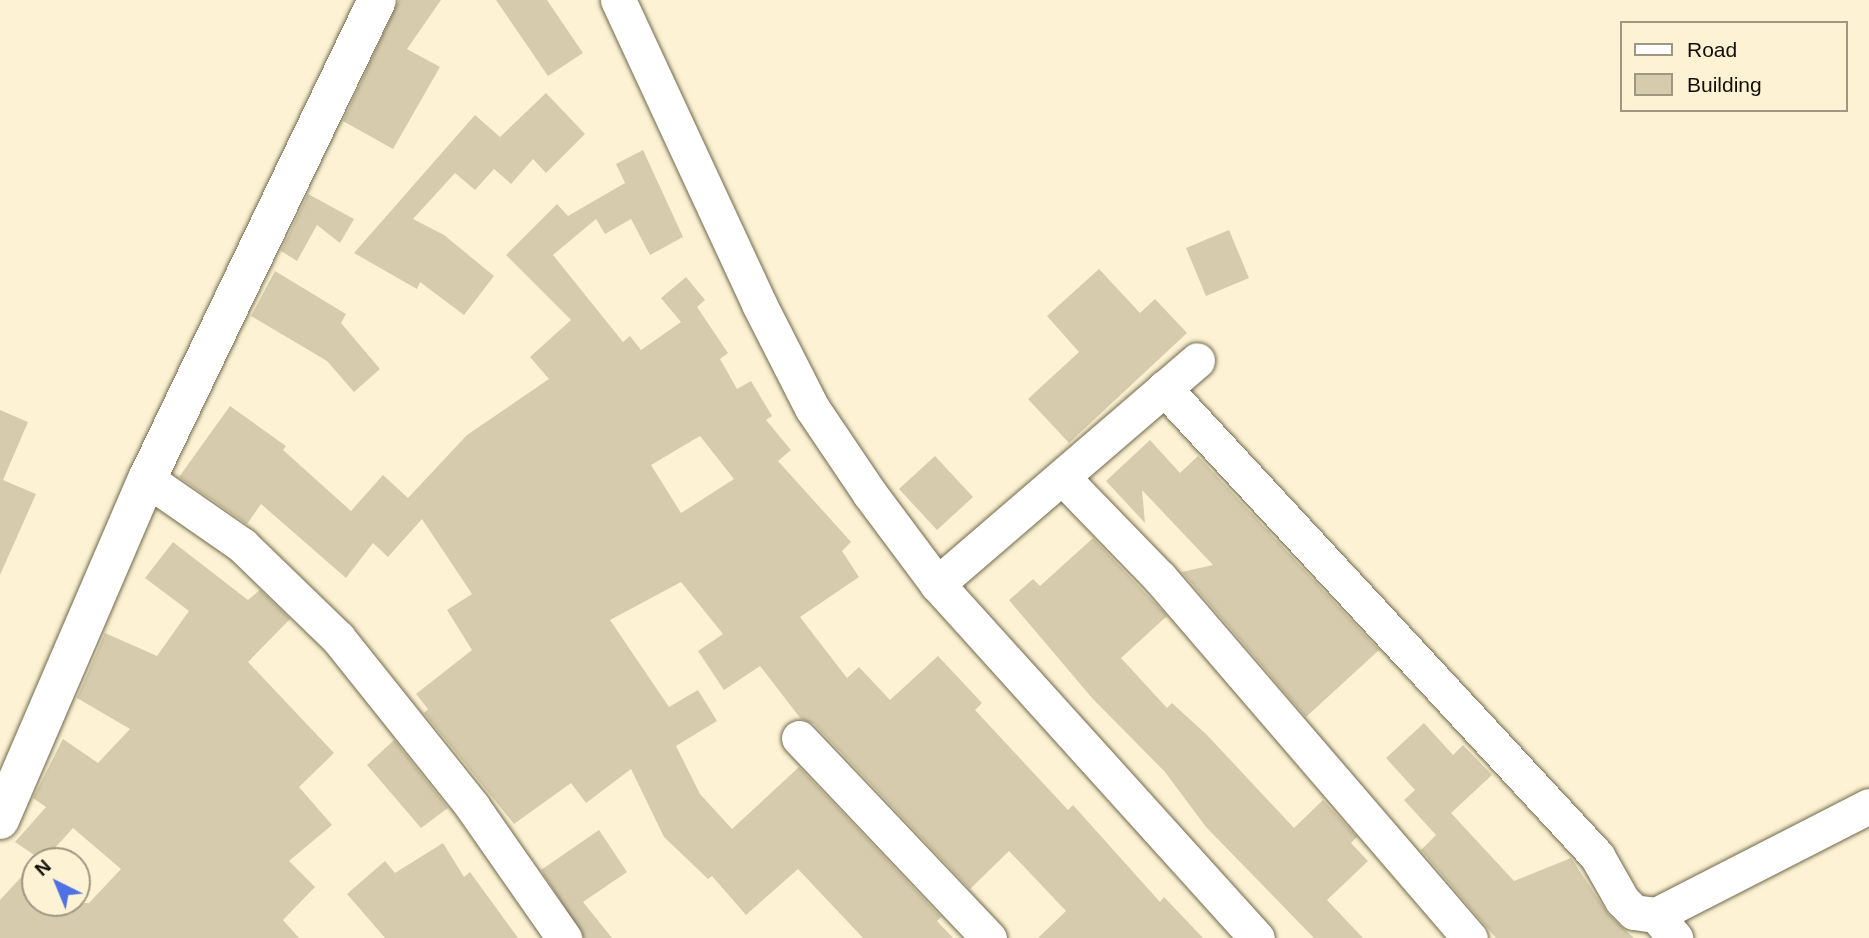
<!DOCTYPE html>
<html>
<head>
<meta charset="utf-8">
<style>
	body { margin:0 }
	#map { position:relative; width:1869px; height:938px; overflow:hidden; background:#fdf3d4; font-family:Helvetica,sans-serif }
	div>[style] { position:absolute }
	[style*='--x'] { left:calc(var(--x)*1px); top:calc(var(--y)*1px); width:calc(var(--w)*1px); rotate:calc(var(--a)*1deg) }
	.building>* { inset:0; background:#d6ccad }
	.roads { filter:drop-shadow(0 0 2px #71684c) drop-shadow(0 0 2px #71684c) }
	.minor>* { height:35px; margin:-17.5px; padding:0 17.5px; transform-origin:17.5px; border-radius:17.5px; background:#fff }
	.tertiary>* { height:38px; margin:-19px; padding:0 19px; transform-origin:19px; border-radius:19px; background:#fff }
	span { translate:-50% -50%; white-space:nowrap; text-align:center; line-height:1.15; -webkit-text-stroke:7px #fdf3d4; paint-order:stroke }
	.legend { position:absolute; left:1620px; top:21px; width:228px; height:91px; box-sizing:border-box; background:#fdf3d4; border:2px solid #9f9781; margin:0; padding:9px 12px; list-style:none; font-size:21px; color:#110e04 }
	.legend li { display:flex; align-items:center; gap:14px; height:35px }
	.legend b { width:35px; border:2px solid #9f9781 }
	.north { position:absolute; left:21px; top:847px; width:70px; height:70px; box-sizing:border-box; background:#fdf3d4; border:2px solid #9f9781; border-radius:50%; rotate:317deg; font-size:19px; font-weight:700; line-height:28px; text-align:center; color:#110e04 }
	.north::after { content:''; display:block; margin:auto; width:24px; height:32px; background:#5071e5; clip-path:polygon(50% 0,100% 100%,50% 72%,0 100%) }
</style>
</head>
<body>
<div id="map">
	<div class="building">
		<div style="clip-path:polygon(399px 0,441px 0,407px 49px,440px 67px,393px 149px,343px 121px)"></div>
		<div style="clip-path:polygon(496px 0,547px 0,583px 53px,548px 76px)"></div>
		<div style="clip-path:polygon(546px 93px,585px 134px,546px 173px,533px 159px,511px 184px,494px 169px,475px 190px,455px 173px,413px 219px,444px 235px,494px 276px,464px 315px,420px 282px,417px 289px,354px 253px,475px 115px,500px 137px)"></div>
		<div style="clip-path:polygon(evenodd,643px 150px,683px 237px,650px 255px,631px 219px,605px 234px,596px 219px,553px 255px,623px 342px,630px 336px,641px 350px,681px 322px,661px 298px,686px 277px,705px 300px,697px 307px,728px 353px,720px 359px,737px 389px,751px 381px,772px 416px,766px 420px,791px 450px,778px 461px,851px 542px,842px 551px,859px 577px,800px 617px,847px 678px,859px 667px,890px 700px,938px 656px,982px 703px,975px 710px,1068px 810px,1073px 805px,1160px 902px,1164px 897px,1203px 938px,1038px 938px,1066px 911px,1009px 851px,970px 889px,814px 724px,801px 719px,760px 666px,724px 690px,698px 651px,723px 634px,681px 582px,610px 620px,669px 707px,698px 690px,717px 721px,676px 746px,700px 794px,732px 829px,799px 767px,941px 917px,937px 921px,953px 938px,863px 938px,798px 869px,746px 915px,712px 876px,708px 879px,664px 837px,631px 769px,586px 803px,571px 783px,514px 824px,424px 713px,428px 709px,416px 694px,472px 650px,447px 610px,472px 594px,422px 519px,388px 557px,373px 543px,346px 578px,261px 504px,247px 524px,179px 477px,230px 406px,286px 446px,283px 450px,351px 511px,383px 475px,408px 498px,467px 435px,549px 379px,530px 357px,571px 320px,506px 255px,557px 204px,568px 216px,625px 183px,616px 164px,643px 150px,700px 436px,734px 479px,681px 513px,651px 465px,700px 436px)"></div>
		<div style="clip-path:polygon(308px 194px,354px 219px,340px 243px,317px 225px,297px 261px,281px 251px)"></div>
		<div style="clip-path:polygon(1229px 230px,1249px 278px,1206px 296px,1186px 248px)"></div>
		<div style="clip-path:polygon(1099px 269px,1140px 313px,1155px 299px,1187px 333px,1069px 443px,1028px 399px,1079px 352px,1047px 316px)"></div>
		<div style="clip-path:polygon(275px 271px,346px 314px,341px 323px,380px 369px,354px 392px,327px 361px,251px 316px)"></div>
		<div style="clip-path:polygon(0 410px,28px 422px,3px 480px,36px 494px,0 575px)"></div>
		<div style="clip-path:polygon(1150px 440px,1180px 473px,1198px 456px,1379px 650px,1306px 717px,1182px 572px,1213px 565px,1142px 490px,1145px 523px,1106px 481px)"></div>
		<div style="clip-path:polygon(935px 456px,973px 497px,937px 530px,899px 489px)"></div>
		<div style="clip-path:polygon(1093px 538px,1167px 616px,1121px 658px,1167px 708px,1172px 703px,1207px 735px,1294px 828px,1323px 800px,1357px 837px,1351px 843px,1368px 861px,1327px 900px,1363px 938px,1314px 938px,1206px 827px,1165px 772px,1092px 698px,1009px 600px,1033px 579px,1040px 586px)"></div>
		<div style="clip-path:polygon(173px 542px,248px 600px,260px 590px,290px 619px,248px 662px,334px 753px,299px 787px,332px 825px,289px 861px,315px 887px,283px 920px,299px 938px,0 938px,0 900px,35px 862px,35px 903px,89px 903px,121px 869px,73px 828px,43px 861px,15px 842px,46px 807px,33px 798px,63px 739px,98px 763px,130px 729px,77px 698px,105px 633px,157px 656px,189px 611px,145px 578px)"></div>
		<div style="clip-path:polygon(1424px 723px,1453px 755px,1463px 745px,1492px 775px,1451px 813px,1514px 881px,1571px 858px,1608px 914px,1634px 938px,1496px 938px,1421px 850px,1436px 835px,1404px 800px,1415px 790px,1386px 758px)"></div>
		<div style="clip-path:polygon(394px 740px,448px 808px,421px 828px,367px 765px)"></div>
		<div style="clip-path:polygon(599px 830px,627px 872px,583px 902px,612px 938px,584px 938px,541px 870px)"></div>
		<div style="clip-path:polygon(443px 843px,464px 877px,470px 872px,518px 938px,385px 938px,347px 894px,385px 861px,395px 873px)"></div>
	</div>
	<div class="roads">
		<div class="minor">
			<div style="--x:618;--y:0;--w:335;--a:65.1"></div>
			<div style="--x:759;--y:304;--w:117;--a:63"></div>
			<div style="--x:812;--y:408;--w:104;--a:56"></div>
			<div style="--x:870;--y:494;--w:112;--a:53.3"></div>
			<div style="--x:937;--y:584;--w:477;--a:47.9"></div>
			<div style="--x:1164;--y:388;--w:638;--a:47.22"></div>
			<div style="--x:1597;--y:856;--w:51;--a:60.4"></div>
			<div style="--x:1622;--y:900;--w:17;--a:45"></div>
			<div style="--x:1634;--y:912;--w:22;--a:8"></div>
			<div style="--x:1656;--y:915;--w:30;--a:50"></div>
			<div style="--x:1063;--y:478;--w:139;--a:45.9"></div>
			<div style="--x:1160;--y:578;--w:475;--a:49.3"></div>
			<div style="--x:147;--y:479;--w:116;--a:34.8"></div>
			<div style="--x:242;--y:545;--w:134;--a:44.1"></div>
			<div style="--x:338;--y:638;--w:215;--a:51.4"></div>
			<div style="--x:472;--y:806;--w:161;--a:55.1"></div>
			<div style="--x:937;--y:584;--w:343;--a:-40.7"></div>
			<div style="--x:799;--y:738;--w:276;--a:46.5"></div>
			<div style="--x:1656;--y:915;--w:239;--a:-27.1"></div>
		</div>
		<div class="tertiary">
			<div style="--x:0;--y:820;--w:371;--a:-66.7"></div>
			<div style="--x:147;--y:479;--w:531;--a:-64.35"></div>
		</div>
	</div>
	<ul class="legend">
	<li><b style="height:9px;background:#fff"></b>Road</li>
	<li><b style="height:19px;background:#d6ccad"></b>Building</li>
	</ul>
	<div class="north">N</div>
</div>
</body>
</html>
